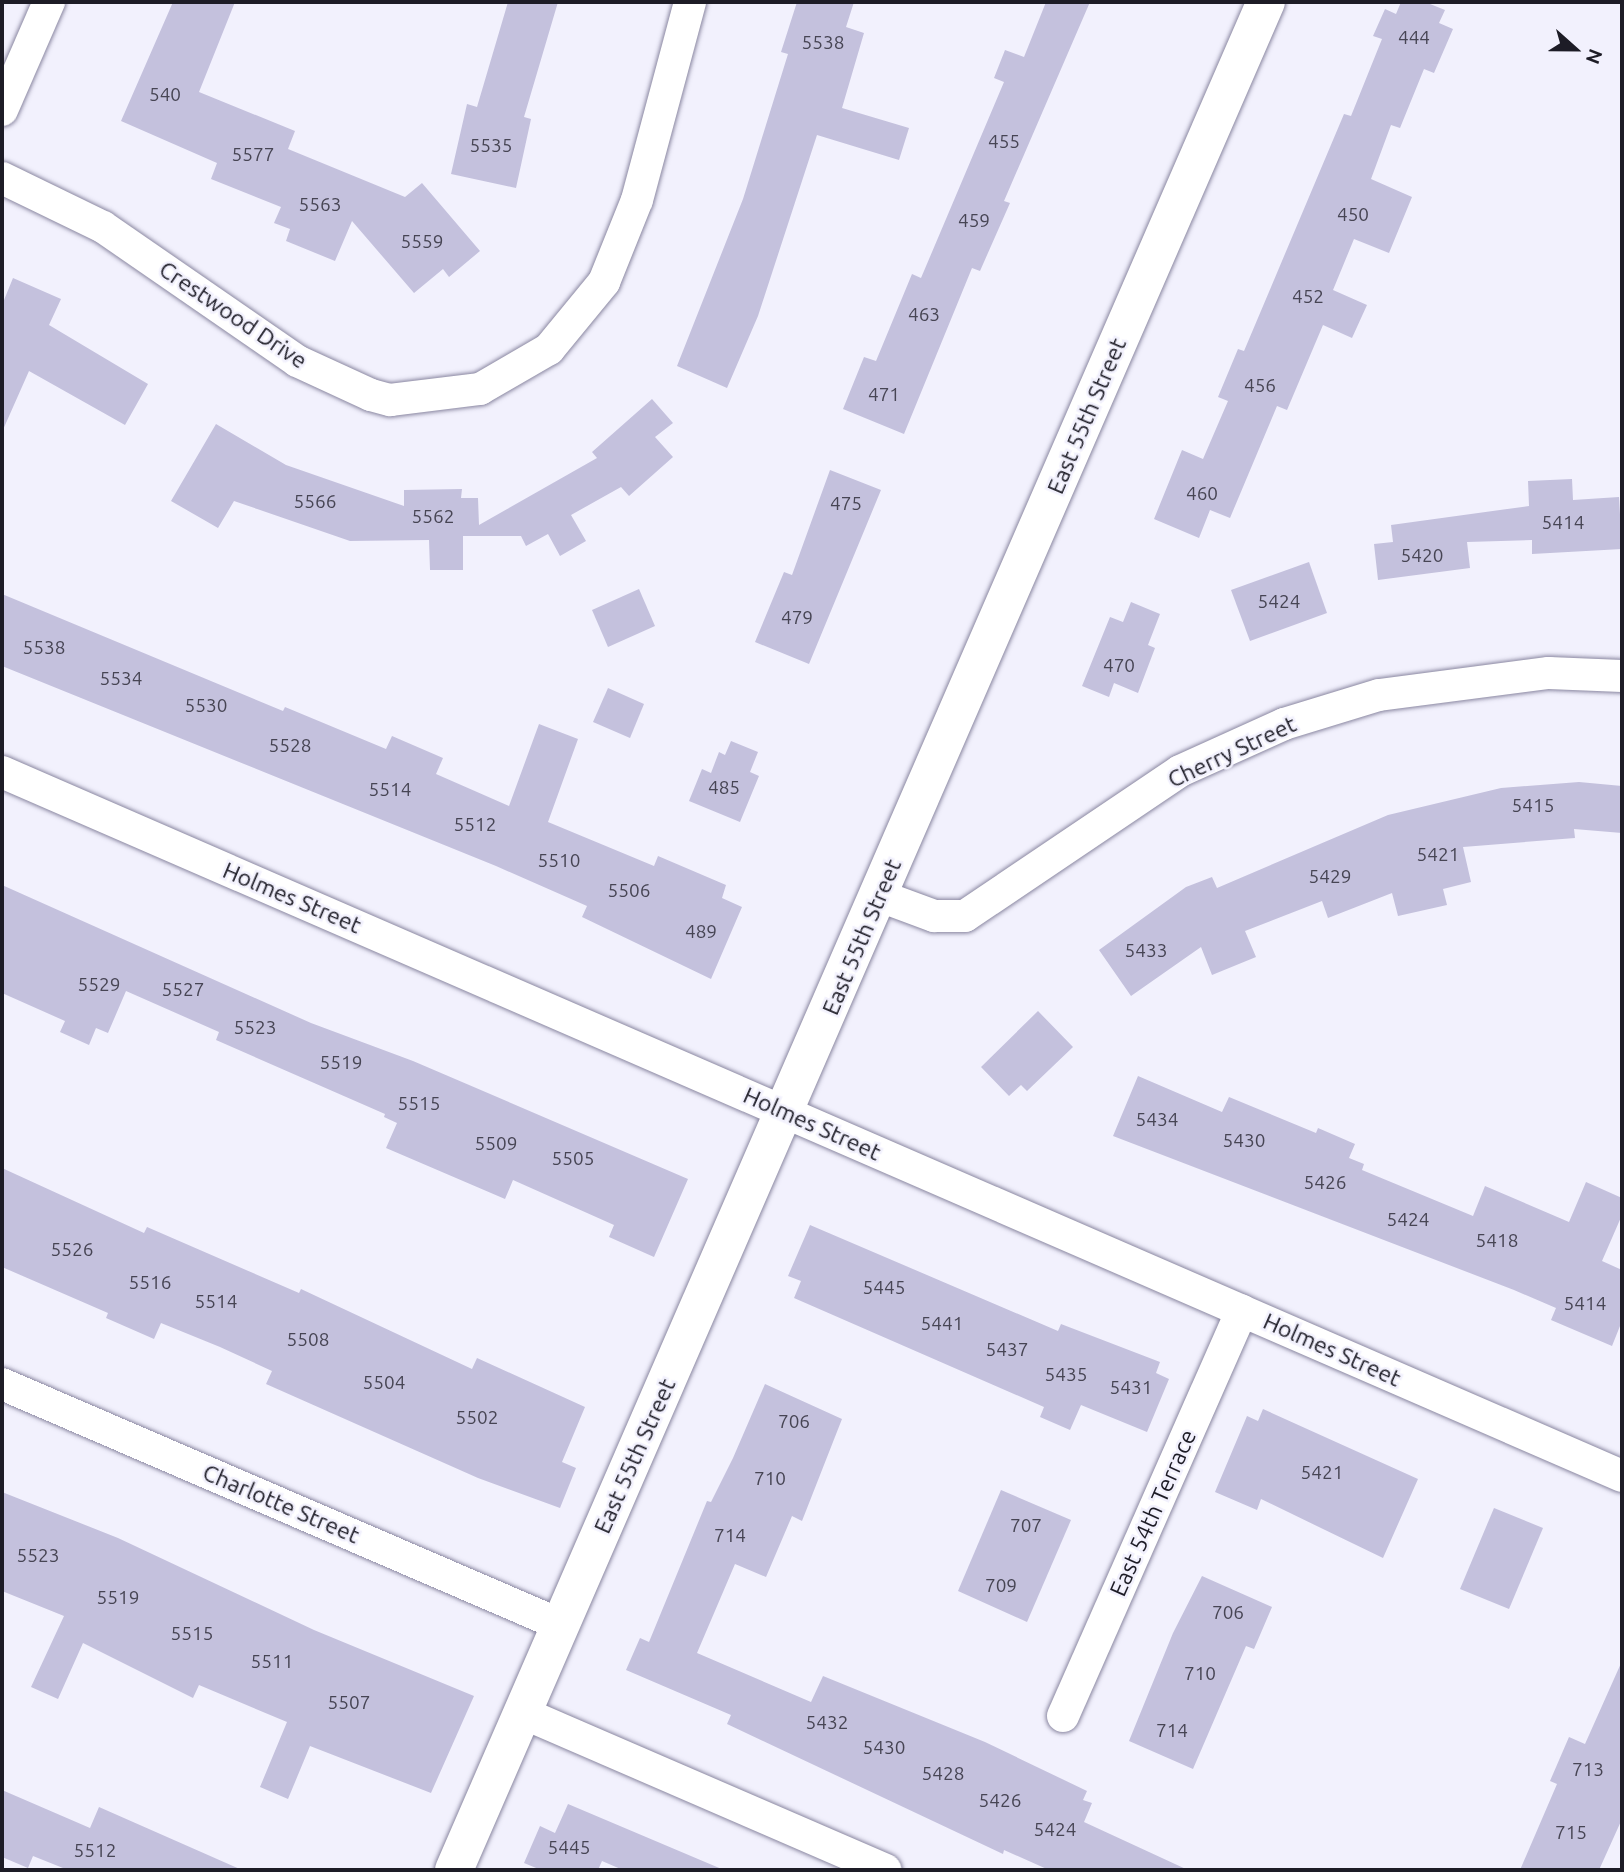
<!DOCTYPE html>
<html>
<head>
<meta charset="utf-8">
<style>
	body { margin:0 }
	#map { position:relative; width:1624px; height:1872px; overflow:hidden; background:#f2f1fd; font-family:Ubuntu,sans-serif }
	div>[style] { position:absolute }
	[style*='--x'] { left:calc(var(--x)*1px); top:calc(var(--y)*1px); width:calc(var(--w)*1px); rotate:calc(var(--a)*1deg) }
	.building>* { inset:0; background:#c4c1dd }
	.roads { filter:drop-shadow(0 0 2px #8a87a1) drop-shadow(0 0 2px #8a87a1) }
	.minor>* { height:32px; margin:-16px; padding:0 16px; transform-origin:16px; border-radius:16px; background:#fff }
	.secondary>* { height:38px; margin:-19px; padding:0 19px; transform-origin:19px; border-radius:19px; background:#fff }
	span { translate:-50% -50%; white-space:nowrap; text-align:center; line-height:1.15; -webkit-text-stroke:5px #f2f1fd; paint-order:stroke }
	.number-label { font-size:19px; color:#474554 }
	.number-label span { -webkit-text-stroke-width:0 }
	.street-label { font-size:23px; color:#1d1c26 }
	.frame { position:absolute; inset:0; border:4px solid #1d1c26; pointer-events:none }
	.north { position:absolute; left:1540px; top:14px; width:70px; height:70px; -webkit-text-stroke:5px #f2f1fd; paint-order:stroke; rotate:111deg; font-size:19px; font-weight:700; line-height:28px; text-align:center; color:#1d1c26 }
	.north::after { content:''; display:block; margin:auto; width:24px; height:32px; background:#1d1c26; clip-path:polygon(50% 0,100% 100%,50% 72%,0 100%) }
</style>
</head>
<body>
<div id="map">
	<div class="building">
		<div style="clip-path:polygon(173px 2px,235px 2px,199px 92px,295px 131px,288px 149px,405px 197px,422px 183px,480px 251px,449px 277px,443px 269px,414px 293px,352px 221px,335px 261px,286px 241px,290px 229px,274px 223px,281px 207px,211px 179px,217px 163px,121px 121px)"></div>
		<div style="clip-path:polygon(508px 2px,558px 2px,524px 117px,531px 119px,516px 188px,451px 174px,467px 104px,477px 107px)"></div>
		<div style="clip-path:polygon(797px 2px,854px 2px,846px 27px,864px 33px,842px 108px,909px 128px,899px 160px,817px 135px,758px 316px,727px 388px,677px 366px,743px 199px,788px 54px,781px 52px)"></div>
		<div style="clip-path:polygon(1046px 2px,1090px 2px,1004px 201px,1010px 203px,980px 271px,972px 268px,904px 434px,843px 409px,864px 357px,876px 361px,912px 274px,921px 278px,1004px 82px,994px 78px,1005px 50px,1024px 57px)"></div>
		<div style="clip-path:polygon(1401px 2px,1425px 2px,1445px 10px,1439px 23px,1453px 29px,1434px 73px,1424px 69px,1400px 128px,1391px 125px,1371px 179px,1412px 197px,1389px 253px,1354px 239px,1333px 290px,1367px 305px,1352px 338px,1323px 325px,1287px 410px,1277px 406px,1230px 518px,1210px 510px,1199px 538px,1154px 519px,1182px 450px,1203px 459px,1228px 401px,1218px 397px,1238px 349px,1244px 351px,1344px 114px,1351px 116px,1382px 39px,1373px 36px,1385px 9px,1396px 14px)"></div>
		<div style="clip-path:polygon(13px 278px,61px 299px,49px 325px,148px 384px,125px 425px,29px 371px,2px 432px,2px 305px)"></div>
		<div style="clip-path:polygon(652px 399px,673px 423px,655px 437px,673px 457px,629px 496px,621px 487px,571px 515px,586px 541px,560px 556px,548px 534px,526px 546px,521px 536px,463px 536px,463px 570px,430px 570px,429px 540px,350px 541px,234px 501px,218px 528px,171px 501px,216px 424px,286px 465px,404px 506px,404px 490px,462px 489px,461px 498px,478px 498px,479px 525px,597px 458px,592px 452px)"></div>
		<div style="clip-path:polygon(830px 470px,881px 490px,809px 664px,755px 642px,784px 572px,792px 575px)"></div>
		<div style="clip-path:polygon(1572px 479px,1573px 500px,1619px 497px,1622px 549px,1532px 554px,1532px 540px,1467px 542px,1470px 568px,1378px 580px,1374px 544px,1393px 542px,1391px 525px,1529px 506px,1528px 481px)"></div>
		<div style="clip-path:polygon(1309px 562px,1327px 613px,1250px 641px,1231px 590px)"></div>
		<div style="clip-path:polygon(639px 589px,655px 626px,608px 647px,592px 610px)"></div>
		<div style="clip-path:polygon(2px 594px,283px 711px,285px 707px,386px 749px,392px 736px,443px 758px,436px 774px,509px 806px,539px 724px,578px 739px,548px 822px,654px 866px,658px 856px,726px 885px,722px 898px,742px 907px,711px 979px,582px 917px,587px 906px,496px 866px,2px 666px)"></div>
		<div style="clip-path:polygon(1131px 602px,1160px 614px,1148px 645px,1155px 648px,1138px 693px,1114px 683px,1109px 697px,1082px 686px,1110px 617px,1123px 622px)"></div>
		<div style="clip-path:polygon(608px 688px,644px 704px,630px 738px,593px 722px)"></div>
		<div style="clip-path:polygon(731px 741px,758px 752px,750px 772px,759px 776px,740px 822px,689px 801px,702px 769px,711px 773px,719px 752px,725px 755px)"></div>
		<div style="clip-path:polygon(1579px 782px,1622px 786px,1622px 833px,1574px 829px,1575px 838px,1463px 847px,1471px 882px,1443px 889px,1447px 905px,1398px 916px,1392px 893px,1328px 918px,1322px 901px,1245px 931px,1256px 957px,1212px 975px,1201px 947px,1131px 996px,1099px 950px,1186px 887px,1212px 877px,1217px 888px,1388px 815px,1501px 788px)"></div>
		<div style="clip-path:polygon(2px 885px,311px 1023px,413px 1061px,688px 1179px,654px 1257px,609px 1237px,614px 1225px,513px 1180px,505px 1199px,386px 1148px,397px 1123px,384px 1117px,385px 1114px,216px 1040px,219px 1032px,126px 991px,108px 1033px,96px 1028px,89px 1045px,60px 1032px,65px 1021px,2px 993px)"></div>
		<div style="clip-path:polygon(1038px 1011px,1073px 1047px,1027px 1091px,1021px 1085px,1009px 1096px,981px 1067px)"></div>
		<div style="clip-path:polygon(1138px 1076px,1222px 1112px,1229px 1097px,1316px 1133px,1318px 1128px,1355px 1144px,1349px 1158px,1364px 1164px,1362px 1170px,1473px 1216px,1485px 1186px,1569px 1222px,1586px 1182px,1622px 1198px,1622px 1215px,1602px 1261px,1622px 1270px,1622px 1321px,1612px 1346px,1551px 1320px,1556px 1308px,1514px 1290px,1113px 1136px)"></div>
		<div style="clip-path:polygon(2px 1168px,144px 1233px,147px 1227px,299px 1293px,301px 1289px,472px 1369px,477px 1358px,585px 1407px,562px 1462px,576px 1468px,560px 1508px,478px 1478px,266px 1384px,272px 1371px,220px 1347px,161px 1323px,154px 1339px,106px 1318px,108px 1313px,2px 1267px)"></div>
		<div style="clip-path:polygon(810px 1225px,1058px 1331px,1061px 1324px,1160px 1362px,1156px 1373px,1169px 1379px,1147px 1432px,1081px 1405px,1070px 1430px,1040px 1417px,1044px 1407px,794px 1298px,801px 1281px,788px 1276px)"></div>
		<div style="clip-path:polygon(765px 1384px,842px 1419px,802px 1521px,792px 1516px,766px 1577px,735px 1564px,697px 1653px,811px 1702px,823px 1676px,985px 1742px,1087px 1791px,1083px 1800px,1092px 1803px,1084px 1822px,1188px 1870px,1049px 1870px,1004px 1850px,1003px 1854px,727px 1724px,731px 1715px,626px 1670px,640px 1638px,649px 1642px,707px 1501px,711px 1502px,733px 1458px)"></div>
		<div style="clip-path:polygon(1263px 1409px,1418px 1479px,1383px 1558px,1261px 1499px,1257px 1510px,1215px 1492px,1247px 1416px,1258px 1421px)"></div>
		<div style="clip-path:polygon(1001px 1490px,1071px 1520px,1027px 1622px,958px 1591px)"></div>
		<div style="clip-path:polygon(2px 1492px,118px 1538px,314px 1630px,474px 1696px,431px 1793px,310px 1746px,288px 1799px,260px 1787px,287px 1722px,199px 1685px,193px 1698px,83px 1643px,58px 1699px,31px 1687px,64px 1616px,2px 1591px)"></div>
		<div style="clip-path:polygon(1494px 1508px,1543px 1528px,1509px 1609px,1460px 1589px)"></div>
		<div style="clip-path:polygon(1202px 1576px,1272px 1607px,1254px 1649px,1246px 1646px,1193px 1769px,1129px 1741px,1173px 1633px)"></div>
		<div style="clip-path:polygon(1622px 1661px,1622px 1819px,1599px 1870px,1520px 1870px,1557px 1784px,1550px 1781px,1569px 1737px,1585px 1744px)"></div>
		<div style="clip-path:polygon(2px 1790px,90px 1828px,99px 1807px,242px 1870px,68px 1870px,33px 1856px,28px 1868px,2px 1857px)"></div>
		<div style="clip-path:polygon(568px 1804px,724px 1870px,623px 1870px,602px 1861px,598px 1870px,541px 1870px,524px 1863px,540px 1826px,555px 1833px)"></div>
	</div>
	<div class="roads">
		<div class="minor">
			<div style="--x:2;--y:110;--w:118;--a:-66.5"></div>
			<div style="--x:2;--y:178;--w:112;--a:25.9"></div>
			<div style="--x:103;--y:227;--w:236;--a:34.6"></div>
			<div style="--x:297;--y:361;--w:81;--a:24.7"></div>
			<div style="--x:371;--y:395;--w:20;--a:15"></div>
			<div style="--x:390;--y:400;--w:91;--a:-7"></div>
			<div style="--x:480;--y:389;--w:80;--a:-30.1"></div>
			<div style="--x:549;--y:349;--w:87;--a:-50.6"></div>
			<div style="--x:604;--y:282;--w:88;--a:-68.1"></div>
			<div style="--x:637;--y:200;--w:205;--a:-75"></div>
			<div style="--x:2;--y:772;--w:1766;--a:23.49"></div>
			<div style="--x:880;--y:896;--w:58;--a:20.3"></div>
			<div style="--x:934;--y:916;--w:31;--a:0"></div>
			<div style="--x:965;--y:916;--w:259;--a:-34"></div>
			<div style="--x:1180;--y:771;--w:114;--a:-24.3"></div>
			<div style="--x:1284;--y:724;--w:99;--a:-17"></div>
			<div style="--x:1379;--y:695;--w:171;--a:-7.4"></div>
			<div style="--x:1549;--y:673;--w:73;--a:2.4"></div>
			<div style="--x:2;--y:1384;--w:609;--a:23.32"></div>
			<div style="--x:523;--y:1713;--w:395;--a:23.4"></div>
			<div style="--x:1063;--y:1716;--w:443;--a:-66.2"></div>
		</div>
		<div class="secondary">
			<div style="--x:454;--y:1870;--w:2037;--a:-66.51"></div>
		</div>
	</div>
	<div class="number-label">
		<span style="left:1414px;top:38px">444</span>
		<span style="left:823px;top:43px">5538</span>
		<span style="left:165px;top:95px">540</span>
		<span style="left:1004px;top:142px">455</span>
		<span style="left:491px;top:146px">5535</span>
		<span style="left:253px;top:155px">5577</span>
		<span style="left:320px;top:205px">5563</span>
		<span style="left:1353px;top:215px">450</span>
		<span style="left:974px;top:221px">459</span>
		<span style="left:422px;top:242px">5559</span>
		<span style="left:1308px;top:297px">452</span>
		<span style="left:924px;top:315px">463</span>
		<span style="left:1260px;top:386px">456</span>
		<span style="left:884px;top:395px">471</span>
		<span style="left:1202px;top:494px">460</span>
		<span style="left:315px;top:502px">5566</span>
		<span style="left:846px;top:504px">475</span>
		<span style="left:433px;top:517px">5562</span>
		<span style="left:1563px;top:523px">5414</span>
		<span style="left:1422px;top:556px">5420</span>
		<span style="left:1279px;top:602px">5424</span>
		<span style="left:797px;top:618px">479</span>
		<span style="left:44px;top:648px">5538</span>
		<span style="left:1119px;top:666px">470</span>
		<span style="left:121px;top:679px">5534</span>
		<span style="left:206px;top:706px">5530</span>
		<span style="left:290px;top:746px">5528</span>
		<span style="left:724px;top:788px">485</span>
		<span style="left:390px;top:790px">5514</span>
		<span style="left:1533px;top:806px">5415</span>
		<span style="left:475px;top:825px">5512</span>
		<span style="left:1438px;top:855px">5421</span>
		<span style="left:559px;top:861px">5510</span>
		<span style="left:1330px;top:877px">5429</span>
		<span style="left:629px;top:891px">5506</span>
		<span style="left:701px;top:932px">489</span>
		<span style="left:1146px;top:951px">5433</span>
		<span style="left:99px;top:985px">5529</span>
		<span style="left:183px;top:990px">5527</span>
		<span style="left:255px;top:1028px">5523</span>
		<span style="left:341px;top:1063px">5519</span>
		<span style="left:419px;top:1104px">5515</span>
		<span style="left:1157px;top:1120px">5434</span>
		<span style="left:1244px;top:1141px">5430</span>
		<span style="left:496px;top:1144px">5509</span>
		<span style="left:573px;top:1159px">5505</span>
		<span style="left:1325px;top:1183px">5426</span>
		<span style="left:1408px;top:1220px">5424</span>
		<span style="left:1497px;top:1241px">5418</span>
		<span style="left:72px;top:1250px">5526</span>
		<span style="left:150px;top:1283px">5516</span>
		<span style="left:884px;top:1288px">5445</span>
		<span style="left:216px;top:1302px">5514</span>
		<span style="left:1585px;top:1304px">5414</span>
		<span style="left:942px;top:1324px">5441</span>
		<span style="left:308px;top:1340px">5508</span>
		<span style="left:1007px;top:1350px">5437</span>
		<span style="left:1066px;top:1375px">5435</span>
		<span style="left:384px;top:1383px">5504</span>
		<span style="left:1131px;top:1388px">5431</span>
		<span style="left:477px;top:1418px">5502</span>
		<span style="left:794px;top:1422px">706</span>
		<span style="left:1322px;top:1473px">5421</span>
		<span style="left:770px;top:1479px">710</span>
		<span style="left:1026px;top:1526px">707</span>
		<span style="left:730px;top:1536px">714</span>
		<span style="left:38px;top:1556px">5523</span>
		<span style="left:1001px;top:1586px">709</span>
		<span style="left:118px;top:1598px">5519</span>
		<span style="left:1228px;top:1613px">706</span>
		<span style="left:192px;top:1634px">5515</span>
		<span style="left:272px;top:1662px">5511</span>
		<span style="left:1200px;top:1674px">710</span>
		<span style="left:349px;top:1703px">5507</span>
		<span style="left:827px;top:1723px">5432</span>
		<span style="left:1172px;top:1731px">714</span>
		<span style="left:884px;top:1748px">5430</span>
		<span style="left:1588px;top:1770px">713</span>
		<span style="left:943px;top:1774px">5428</span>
		<span style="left:1000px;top:1801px">5426</span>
		<span style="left:1055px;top:1830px">5424</span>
		<span style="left:1571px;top:1833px">715</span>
		<span style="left:569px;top:1848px">5445</span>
		<span style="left:95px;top:1851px">5512</span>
	</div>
	<div class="street-label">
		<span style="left:233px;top:315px;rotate:34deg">Crestwood Drive</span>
		<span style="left:1087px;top:416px;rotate:-67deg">East 55th Street</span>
		<span style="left:1232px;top:752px;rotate:-25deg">Cherry Street</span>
		<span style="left:292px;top:898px;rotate:23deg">Holmes Street</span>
		<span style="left:862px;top:937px;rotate:-67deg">East 55th Street</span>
		<span style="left:812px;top:1124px;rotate:24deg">Holmes Street</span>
		<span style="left:1332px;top:1350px;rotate:24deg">Holmes Street</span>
		<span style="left:635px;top:1456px;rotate:-66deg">East 55th Street</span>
		<span style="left:281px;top:1504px;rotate:23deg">Charlotte Street</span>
		<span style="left:1153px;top:1513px;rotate:-66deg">East 54th Terrace</span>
	</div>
	<div class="frame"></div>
	<div class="north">N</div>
</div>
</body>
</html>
